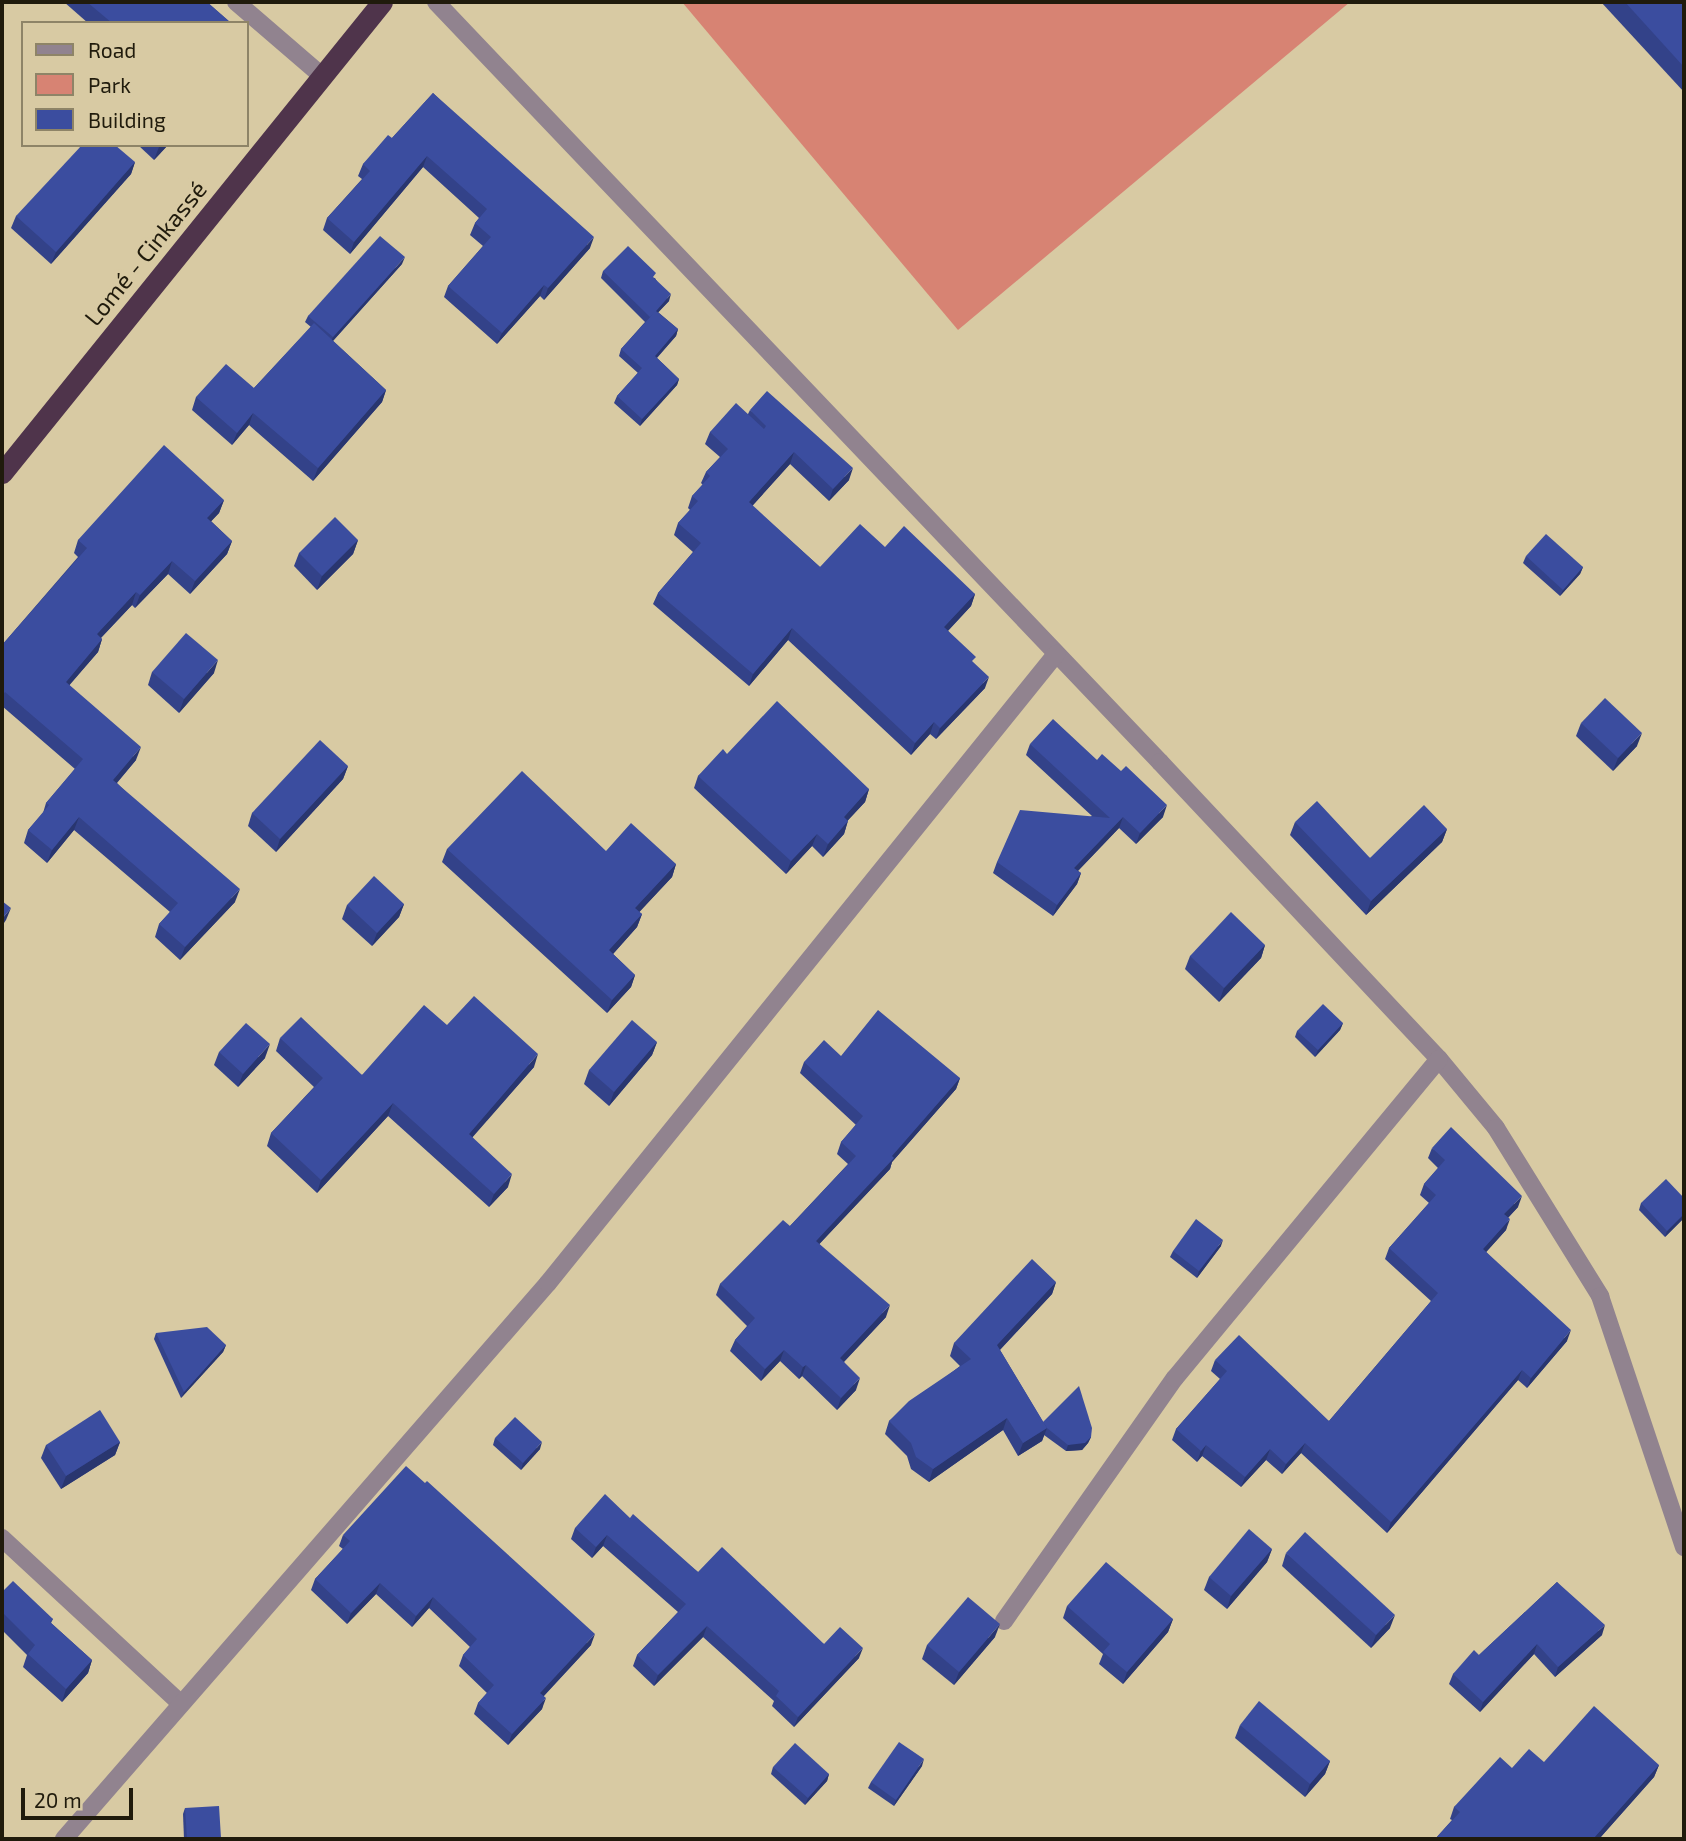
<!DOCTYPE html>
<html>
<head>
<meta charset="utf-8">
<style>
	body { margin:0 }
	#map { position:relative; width:1686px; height:1841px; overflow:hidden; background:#d8caa3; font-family:"Exo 2",sans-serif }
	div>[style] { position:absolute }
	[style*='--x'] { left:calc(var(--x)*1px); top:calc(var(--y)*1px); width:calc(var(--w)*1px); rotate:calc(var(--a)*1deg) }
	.green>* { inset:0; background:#d78373 }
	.street>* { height:18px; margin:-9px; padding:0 9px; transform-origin:9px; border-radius:9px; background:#91838f }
	.highway>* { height:21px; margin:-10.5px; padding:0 10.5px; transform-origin:10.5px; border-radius:10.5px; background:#4f344b }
	.wall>* { inset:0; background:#334289 }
	.shaded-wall>* { inset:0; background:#29366f }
	.building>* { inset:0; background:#3b4d9f }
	span { translate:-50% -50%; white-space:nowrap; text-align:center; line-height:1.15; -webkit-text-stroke:7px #d8caa3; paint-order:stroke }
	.street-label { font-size:24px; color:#201b0c }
	.frame { position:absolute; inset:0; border:4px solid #201b0c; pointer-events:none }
	.legend { position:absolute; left:21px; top:21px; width:228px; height:126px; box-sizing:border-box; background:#d8caa3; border:2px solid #8e8467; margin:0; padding:9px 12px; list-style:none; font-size:21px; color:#201b0c }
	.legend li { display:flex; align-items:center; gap:14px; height:35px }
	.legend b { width:35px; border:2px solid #8e8467 }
	.scale { position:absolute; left:21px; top:1788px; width:112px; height:32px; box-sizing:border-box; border:4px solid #201b0c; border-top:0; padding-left:9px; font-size:21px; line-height:24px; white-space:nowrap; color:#201b0c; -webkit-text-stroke:5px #d8caa3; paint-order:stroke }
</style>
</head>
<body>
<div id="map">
	<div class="green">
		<div style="clip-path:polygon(682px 2px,1350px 2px,958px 330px)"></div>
	</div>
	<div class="street">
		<div style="--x:236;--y:2;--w:112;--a:40.7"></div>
		<div style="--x:436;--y:2;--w:1050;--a:46.39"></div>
		<div style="--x:1160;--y:762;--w:407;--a:46.8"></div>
		<div style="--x:1439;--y:1059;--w:89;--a:50.4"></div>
		<div style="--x:1496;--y:1128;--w:198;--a:58.2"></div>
		<div style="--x:1600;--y:1296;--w:265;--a:71.5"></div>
		<div style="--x:2;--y:1538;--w:244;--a:42.8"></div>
		<div style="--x:1004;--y:1621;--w:297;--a:-54.9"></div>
		<div style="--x:1175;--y:1378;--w:414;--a:-50.4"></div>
		<div style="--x:64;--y:1839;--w:737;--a:-48.96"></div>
		<div style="--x:548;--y:1283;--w:809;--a:-51.07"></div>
	</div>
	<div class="highway">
		<div style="--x:2;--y:473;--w:605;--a:-51.1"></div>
	</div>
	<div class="wall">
		<div style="clip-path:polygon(64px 2px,207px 2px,231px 23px,88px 23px)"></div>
		<div style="clip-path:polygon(1601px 2px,1684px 2px,1684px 92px)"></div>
		<div style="clip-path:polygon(433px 93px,590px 248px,544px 300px,540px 296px,497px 344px,444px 297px,448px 286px,483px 246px,470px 235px,475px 223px,479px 218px,423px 167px,350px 254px,323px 230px,327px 218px,362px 179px,358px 176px,363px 164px,392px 138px)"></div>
		<div style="clip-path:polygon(138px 145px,168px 145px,154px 160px)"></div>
		<div style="clip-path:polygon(135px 162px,131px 174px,51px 264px,11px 228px,16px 216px)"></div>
		<div style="clip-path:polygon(402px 264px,333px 341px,386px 390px,382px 402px,313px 481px,249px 425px,232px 445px,192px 410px,196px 397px,254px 388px,311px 327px,305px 322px,308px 316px)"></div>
		<div style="clip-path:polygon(603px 271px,655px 278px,669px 301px,658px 312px,678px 329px,676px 336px,657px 358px,679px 379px,677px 385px,640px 426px,614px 403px,617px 396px,638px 373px,619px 356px,621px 349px,645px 322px,601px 278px)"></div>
		<div style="clip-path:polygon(750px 410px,849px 480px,829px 501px,790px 464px,752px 506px,820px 567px,885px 547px,975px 594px,971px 606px,948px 631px,973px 663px,985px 688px,936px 739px,930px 734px,911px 755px,788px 640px,749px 686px,653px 604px,658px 593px,693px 552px,674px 535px,678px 523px,690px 510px,688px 508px,692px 496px,703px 485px,701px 483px,706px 472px,720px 457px,705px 444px,710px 432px,748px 414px)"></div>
		<div style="clip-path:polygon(224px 500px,219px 513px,211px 521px,232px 541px,227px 554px,190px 594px,168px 574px,135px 608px,132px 605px,101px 638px,102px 639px,98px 652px,69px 685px,136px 760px,117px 783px,235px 902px,180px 960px,155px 937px,159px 924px,170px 912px,74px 830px,47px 863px,24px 843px,28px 830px,43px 813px,46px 803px,75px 769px,2px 706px,2px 645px,78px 557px,74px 553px,78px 540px)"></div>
		<div style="clip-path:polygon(358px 540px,353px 554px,317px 590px,294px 566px,299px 553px)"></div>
		<div style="clip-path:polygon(1526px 556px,1583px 567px,1580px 574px,1560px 596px,1523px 563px)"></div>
		<div style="clip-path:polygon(152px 672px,214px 673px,179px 713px,148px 685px)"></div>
		<div style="clip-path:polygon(1581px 723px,1637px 746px,1613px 771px,1576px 736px)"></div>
		<div style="clip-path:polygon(1030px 744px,1097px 760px,1163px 817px,1136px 844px,1119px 828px,1078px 871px,1081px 873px,1077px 884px,1053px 916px,993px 873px,997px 862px,1092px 816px,1026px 755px)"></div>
		<div style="clip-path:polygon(727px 754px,869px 789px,865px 802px,848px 820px,844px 834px,823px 857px,812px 846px,786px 874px,694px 788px,698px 776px)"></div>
		<div style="clip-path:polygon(348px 766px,343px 779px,276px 852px,248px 826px,252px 813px)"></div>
		<div style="clip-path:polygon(1295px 822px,1370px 858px,1447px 829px,1442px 842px,1366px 915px,1290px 835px)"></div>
		<div style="clip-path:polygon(447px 849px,606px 851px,676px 864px,672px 877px,639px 912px,642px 914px,637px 927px,613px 954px,635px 975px,631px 987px,607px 1013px,442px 862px)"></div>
		<div style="clip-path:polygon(404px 904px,399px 917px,372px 946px,342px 919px,347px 905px)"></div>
		<div style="clip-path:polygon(1265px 945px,1261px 958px,1219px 1002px,1185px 969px,1190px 956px)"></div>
		<div style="clip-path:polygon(1343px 1023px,1340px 1030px,1315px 1057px,1295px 1037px,1297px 1031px)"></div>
		<div style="clip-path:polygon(447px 1025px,534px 1067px,472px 1137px,508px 1187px,489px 1207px,388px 1116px,317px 1193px,267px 1146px,271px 1133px,314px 1087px,276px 1051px,280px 1038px,362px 1075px)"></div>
		<div style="clip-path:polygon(657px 1042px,652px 1055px,609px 1106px,584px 1084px,589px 1070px)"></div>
		<div style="clip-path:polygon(219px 1052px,265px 1058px,238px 1087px,214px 1065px)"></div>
		<div style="clip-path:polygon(841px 1056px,960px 1078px,956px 1089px,892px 1162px,890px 1169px,819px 1244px,886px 1317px,844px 1362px,856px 1390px,837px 1410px,802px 1376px,799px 1379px,780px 1361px,761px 1381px,730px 1351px,735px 1340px,747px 1326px,716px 1295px,720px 1284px,790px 1226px,848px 1164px,837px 1154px,841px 1142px,856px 1125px,800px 1073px,804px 1062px)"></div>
		<div style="clip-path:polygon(1432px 1148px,1518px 1207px,1508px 1218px,1506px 1230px,1486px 1252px,1567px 1341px,1527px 1388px,1518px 1380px,1387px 1533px,1301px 1453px,1282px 1474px,1266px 1460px,1241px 1487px,1202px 1456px,1197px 1462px,1172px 1440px,1176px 1429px,1220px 1379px,1211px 1371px,1215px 1360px,1329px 1421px,1431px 1301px,1385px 1259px,1389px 1248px,1429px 1203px,1420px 1195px,1424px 1184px,1438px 1168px,1428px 1158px)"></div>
		<div style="clip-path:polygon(1684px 1198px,1684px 1218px,1665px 1237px,1639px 1210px,1641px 1203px)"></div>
		<div style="clip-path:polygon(1221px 1246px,1197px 1278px,1170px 1257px,1173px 1251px)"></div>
		<div style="clip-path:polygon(1056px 1282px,1052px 1294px,1000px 1350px,1043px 1422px,1091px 1437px,1088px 1443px,1082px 1450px,1066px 1451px,1044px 1435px,1042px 1441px,1018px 1456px,1003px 1430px,929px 1482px,911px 1469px,907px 1456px,885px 1434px,889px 1421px,960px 1366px,950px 1356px,954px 1343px)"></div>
		<div style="clip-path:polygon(156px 1333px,226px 1345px,223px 1352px,181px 1398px,154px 1339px)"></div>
		<div style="clip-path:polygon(495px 1438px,540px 1449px,521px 1470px,493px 1445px)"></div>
		<div style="clip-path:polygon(120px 1442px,115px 1455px,61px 1489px,41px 1458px,46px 1445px)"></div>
		<div style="clip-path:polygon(630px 1518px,698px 1572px,824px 1644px,859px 1658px,794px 1727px,772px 1706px,774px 1701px,703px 1637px,654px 1686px,633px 1666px,637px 1655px,678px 1612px,603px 1546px,592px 1558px,571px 1539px,575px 1528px)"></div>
		<div style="clip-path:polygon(343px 1535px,591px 1645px,544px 1696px,542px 1709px,508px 1745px,474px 1714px,478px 1703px,487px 1693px,459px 1666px,463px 1655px,470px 1647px,429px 1608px,412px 1627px,376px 1594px,347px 1624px,311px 1590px,315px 1579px,343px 1549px,339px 1546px)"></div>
		<div style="clip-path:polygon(1272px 1549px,1267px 1562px,1227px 1609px,1204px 1590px,1209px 1577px)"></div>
		<div style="clip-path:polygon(1286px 1553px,1390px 1628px,1371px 1648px,1282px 1566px)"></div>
		<div style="clip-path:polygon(1557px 1582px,1602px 1635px,1555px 1677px,1534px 1654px,1480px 1712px,1449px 1684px,1453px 1674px,1479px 1655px)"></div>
		<div style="clip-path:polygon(2px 1592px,53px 1619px,51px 1623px,92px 1660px,88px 1673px,62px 1702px,23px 1667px,27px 1655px,2px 1630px)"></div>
		<div style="clip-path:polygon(1067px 1606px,1173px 1619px,1168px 1632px,1123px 1684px,1099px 1664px,1103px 1654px,1063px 1618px)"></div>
		<div style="clip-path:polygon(995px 1637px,954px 1685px,922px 1659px,927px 1645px)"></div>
		<div style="clip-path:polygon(1240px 1725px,1330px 1761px,1325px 1774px,1305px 1797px,1235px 1738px)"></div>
		<div style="clip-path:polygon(1544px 1762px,1659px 1765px,1654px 1777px,1599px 1839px,1435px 1839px,1452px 1820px,1450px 1819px,1454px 1807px,1512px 1768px)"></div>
		<div style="clip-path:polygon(922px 1766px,894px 1806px,868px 1788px,871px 1782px)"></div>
		<div style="clip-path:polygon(773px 1767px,829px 1774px,827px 1781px,805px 1805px,771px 1774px)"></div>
		<div style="clip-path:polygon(185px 1808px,220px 1839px,184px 1839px,183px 1814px)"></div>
	</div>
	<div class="shaded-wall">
		<div style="clip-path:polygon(160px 145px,168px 145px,154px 160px,159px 147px)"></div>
		<div style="clip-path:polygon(427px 156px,423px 167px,350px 254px,354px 242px)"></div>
		<div style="clip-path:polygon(135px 162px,131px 174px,51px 264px,56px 252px)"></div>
		<div style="clip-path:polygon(594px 237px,590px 248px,544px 300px,548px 288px)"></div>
		<div style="clip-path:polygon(405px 257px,402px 264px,330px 344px,333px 337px)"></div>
		<div style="clip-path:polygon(544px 285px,540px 296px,497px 344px,502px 333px)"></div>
		<div style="clip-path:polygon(671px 294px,669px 301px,654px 317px,656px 311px)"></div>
		<div style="clip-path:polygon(678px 329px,676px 336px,652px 363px,655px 356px)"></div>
		<div style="clip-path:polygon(679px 379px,677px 385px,640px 426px,642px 419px)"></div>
		<div style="clip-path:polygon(386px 390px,382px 402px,313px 481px,318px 468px)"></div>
		<div style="clip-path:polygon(253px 413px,249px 425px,232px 445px,237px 433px)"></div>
		<div style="clip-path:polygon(794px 452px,790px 464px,745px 514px,749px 502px)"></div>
		<div style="clip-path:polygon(853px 468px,849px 480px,829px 501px,833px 489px)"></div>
		<div style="clip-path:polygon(224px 500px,219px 513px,203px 530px,207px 518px)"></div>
		<div style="clip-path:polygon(358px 540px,353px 554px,317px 590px,322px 576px)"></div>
		<div style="clip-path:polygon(232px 541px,227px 554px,190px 594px,195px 581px)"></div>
		<div style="clip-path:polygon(172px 561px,168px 574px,135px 608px,140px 595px)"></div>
		<div style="clip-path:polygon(1583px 567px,1580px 574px,1560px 596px,1563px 590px)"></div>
		<div style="clip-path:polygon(136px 592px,132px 605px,92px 647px,97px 634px)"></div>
		<div style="clip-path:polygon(975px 594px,971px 606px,940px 639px,944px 627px)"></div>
		<div style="clip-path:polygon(792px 628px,788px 640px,749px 686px,753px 674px)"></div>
		<div style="clip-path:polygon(102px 639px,98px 652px,61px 695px,66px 682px)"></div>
		<div style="clip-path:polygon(218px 660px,214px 673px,179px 713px,184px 699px)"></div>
		<div style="clip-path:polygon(989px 677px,985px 688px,936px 739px,940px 728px)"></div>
		<div style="clip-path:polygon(934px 722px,930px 734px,911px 755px,915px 743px)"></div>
		<div style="clip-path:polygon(1642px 733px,1637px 746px,1613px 771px,1618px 758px)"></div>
		<div style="clip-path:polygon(141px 747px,136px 760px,108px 793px,113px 780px)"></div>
		<div style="clip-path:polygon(348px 766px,343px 779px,276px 852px,280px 839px)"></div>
		<div style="clip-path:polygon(869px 789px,865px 802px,839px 830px,844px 817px)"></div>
		<div style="clip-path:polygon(1167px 805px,1163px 817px,1136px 844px,1140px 833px)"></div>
		<div style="clip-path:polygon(79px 817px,74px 830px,47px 863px,52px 850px)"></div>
		<div style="clip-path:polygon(1123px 817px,1119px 828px,1070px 879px,1074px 868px)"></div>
		<div style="clip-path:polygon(848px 821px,844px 834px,823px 857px,828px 844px)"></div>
		<div style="clip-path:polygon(1447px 829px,1442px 842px,1366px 915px,1371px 901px)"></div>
		<div style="clip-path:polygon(817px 834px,812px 846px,786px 874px,791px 861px)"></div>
		<div style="clip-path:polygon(676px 864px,672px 877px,631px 921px,635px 908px)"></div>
		<div style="clip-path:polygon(1081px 873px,1077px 884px,1053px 916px,1057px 905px)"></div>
		<div style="clip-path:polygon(240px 889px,235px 902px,180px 960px,185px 947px)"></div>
		<div style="clip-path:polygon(404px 904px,399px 917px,372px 946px,377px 933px)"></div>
		<div style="clip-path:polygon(11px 908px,6px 920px,2px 926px,2px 919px)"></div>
		<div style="clip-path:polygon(642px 914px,637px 927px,605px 963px,609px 950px)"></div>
		<div style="clip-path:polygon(1265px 945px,1261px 958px,1219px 1002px,1224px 988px)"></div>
		<div style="clip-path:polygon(635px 975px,631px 987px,607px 1013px,612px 1000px)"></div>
		<div style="clip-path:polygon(1343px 1023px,1340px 1030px,1315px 1057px,1318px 1050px)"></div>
		<div style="clip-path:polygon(657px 1042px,652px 1055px,609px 1106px,614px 1092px)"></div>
		<div style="clip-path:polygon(270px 1044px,265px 1058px,238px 1087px,243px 1074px)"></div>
		<div style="clip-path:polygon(538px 1054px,534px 1067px,464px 1147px,469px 1134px)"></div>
		<div style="clip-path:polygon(960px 1078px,956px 1089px,892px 1162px,890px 1169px,811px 1253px,816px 1241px)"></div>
		<div style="clip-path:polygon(393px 1103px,388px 1116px,317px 1193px,321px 1180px)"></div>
		<div style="clip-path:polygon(512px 1174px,508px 1187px,489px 1207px,494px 1194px)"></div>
		<div style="clip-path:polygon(1522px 1196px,1518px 1207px,1501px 1225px,1504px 1214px)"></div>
		<div style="clip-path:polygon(1684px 1214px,1684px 1218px,1665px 1237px,1667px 1231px)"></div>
		<div style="clip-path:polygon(1510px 1219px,1506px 1230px,1479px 1260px,1483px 1249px)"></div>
		<div style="clip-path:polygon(1223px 1240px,1221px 1246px,1197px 1278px,1199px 1271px)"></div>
		<div style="clip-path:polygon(1056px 1282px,1052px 1294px,992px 1358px,997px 1345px)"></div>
		<div style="clip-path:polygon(890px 1305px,886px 1317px,836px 1370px,840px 1358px)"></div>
		<div style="clip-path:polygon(1571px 1330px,1567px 1341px,1527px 1388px,1531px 1378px)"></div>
		<div style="clip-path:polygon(226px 1345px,223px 1352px,181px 1398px,184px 1392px)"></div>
		<div style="clip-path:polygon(784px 1350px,780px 1361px,761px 1381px,765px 1369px)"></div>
		<div style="clip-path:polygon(806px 1365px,802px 1376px,799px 1379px,803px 1367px)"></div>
		<div style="clip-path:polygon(1522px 1370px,1518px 1380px,1387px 1533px,1391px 1522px)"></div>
		<div style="clip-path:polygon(860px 1378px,856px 1390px,837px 1410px,841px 1398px)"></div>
		<div style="clip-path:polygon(1007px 1418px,1003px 1430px,929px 1482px,933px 1469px)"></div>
		<div style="clip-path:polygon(1047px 1428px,1042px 1441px,1018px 1456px,1023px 1443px)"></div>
		<div style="clip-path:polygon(1091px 1437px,1088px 1443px,1082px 1450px,1066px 1451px,1068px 1445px)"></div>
		<div style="clip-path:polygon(120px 1442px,115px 1455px,61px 1489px,66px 1476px)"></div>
		<div style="clip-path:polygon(542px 1442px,540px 1449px,521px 1470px,523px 1463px)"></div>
		<div style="clip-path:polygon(1305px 1443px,1301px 1453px,1282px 1474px,1286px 1464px)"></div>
		<div style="clip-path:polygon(1206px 1445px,1202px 1456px,1197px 1462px,1201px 1451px)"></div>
		<div style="clip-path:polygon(1270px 1449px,1266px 1460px,1241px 1487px,1245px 1477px)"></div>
		<div style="clip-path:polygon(607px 1535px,603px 1546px,592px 1558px,596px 1547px)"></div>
		<div style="clip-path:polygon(1272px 1549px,1267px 1562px,1227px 1609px,1231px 1596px)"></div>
		<div style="clip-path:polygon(380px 1583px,376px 1594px,347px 1624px,351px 1613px)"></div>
		<div style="clip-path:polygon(433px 1597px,429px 1608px,412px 1627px,416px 1616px)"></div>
		<div style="clip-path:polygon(1395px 1615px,1390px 1628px,1371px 1648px,1376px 1635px)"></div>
		<div style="clip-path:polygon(1173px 1619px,1168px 1632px,1123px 1684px,1127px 1672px)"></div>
		<div style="clip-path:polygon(1000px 1624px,995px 1637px,954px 1685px,959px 1672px)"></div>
		<div style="clip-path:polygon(1605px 1625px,1602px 1635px,1555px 1677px,1558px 1667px)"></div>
		<div style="clip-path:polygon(707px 1626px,703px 1637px,654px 1686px,658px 1675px)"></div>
		<div style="clip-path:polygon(595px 1634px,591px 1645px,536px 1704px,540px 1693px)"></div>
		<div style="clip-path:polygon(1537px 1644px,1534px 1654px,1480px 1712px,1483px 1702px)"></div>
		<div style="clip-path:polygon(863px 1648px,859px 1658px,794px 1727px,798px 1717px)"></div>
		<div style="clip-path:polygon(92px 1660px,88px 1673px,62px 1702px,66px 1689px)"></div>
		<div style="clip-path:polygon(546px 1698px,542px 1709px,508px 1745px,512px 1734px)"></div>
		<div style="clip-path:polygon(924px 1759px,922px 1766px,894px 1806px,896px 1800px)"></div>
		<div style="clip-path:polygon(1330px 1761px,1325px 1774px,1305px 1797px,1310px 1784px)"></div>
		<div style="clip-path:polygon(1659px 1765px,1654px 1777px,1599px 1839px,1593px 1839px)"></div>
		<div style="clip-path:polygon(829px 1774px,827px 1781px,805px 1805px,808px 1798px)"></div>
	</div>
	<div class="building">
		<div style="clip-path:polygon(87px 2px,207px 2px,231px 23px,112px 23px)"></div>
		<div style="clip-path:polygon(1625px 2px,1684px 2px,1684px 67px)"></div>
		<div style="clip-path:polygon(433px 93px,594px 237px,548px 288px,544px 285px,502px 333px,448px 286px,491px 237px,475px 223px,487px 209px,427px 156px,354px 242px,327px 218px,370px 171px,363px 164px,388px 135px,392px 138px)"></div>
		<div style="clip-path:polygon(82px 145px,115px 145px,135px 162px,56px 252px,16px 216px)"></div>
		<div style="clip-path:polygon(380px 236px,405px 257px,333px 337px,308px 316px)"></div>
		<div style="clip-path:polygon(628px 246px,656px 273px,653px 277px,671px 294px,656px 311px,678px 329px,655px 356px,679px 379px,642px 419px,617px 396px,642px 368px,621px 349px,653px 314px,650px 317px,603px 271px)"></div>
		<div style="clip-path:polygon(314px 323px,386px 390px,318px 468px,253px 413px,237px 433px,196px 397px,226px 364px,254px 388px)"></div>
		<div style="clip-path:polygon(767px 391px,853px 468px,833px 489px,794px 452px,749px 502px,820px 567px,860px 524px,885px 547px,904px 526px,975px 594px,944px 627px,976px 657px,972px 661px,989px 677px,940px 728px,934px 722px,915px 743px,792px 628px,753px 674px,658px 593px,701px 543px,678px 523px,698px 501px,692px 496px,710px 476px,706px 472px,728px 449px,710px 432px,736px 403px,764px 429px,766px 426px,750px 410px)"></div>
		<div style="clip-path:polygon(164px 445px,224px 500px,207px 518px,232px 541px,195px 581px,172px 561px,140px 595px,136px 592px,97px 634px,102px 639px,66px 682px,141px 747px,113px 780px,240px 889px,185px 947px,159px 924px,178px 903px,79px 817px,52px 850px,28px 830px,49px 805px,46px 803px,83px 759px,5px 692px,2px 696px,2px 645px,87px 548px,78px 540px)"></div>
		<div style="clip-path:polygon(335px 517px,358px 540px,322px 576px,299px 553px)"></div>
		<div style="clip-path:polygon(1546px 534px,1583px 567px,1563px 590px,1526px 556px)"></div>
		<div style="clip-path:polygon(186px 633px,218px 660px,184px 699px,152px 672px)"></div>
		<div style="clip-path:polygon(1605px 698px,1642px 733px,1618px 758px,1581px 723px)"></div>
		<div style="clip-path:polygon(777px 701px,869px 789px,844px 817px,848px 821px,828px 844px,817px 834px,791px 861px,698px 776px,723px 749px,727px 754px)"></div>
		<div style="clip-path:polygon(1053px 719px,1097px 760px,1102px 754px,1121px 771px,1126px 766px,1167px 805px,1140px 833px,1123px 817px,1074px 868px,1081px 873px,1057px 905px,997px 862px,1020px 810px,1110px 818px,1030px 744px)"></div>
		<div style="clip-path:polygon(320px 740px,348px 766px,280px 839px,252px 813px)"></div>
		<div style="clip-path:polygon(522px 771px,606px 851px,631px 823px,676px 864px,635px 908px,642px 914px,609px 950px,635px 975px,612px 1000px,447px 849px)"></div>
		<div style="clip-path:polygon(1317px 801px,1370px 858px,1424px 805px,1447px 829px,1371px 901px,1295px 822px)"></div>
		<div style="clip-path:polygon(374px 876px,404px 904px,377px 933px,347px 905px)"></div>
		<div style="clip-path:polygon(2px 901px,11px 908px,2px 919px)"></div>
		<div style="clip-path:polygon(1231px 912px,1265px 945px,1224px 988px,1190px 956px)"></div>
		<div style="clip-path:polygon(474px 996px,538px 1054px,469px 1134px,512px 1174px,494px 1194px,393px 1103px,321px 1180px,271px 1133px,323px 1078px,280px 1038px,301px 1017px,362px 1075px,424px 1005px,447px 1025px)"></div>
		<div style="clip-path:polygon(1323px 1004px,1343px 1023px,1318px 1050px,1297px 1031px)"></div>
		<div style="clip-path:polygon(878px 1010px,960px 1078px,892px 1156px,894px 1158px,816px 1241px,890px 1305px,840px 1358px,860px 1378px,841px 1398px,806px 1365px,803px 1367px,784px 1350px,765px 1369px,735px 1340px,755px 1318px,720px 1284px,783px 1220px,790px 1226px,856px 1156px,841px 1142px,863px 1116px,804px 1062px,824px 1040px,841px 1056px)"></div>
		<div style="clip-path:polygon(632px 1020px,657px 1042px,614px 1092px,589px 1070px)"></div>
		<div style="clip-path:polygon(246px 1023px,270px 1044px,243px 1074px,219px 1052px)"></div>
		<div style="clip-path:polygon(1451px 1127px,1522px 1196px,1504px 1214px,1510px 1219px,1483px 1249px,1571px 1330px,1531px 1378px,1522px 1370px,1391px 1522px,1305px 1443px,1286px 1464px,1270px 1449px,1245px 1477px,1206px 1445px,1201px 1451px,1176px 1429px,1227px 1371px,1215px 1360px,1239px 1335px,1329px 1421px,1438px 1293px,1389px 1248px,1436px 1195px,1424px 1184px,1445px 1160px,1432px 1148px)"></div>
		<div style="clip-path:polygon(1666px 1179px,1684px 1198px,1684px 1214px,1667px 1231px,1641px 1203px)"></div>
		<div style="clip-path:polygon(1196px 1219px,1223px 1240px,1199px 1271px,1173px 1251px)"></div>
		<div style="clip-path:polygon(1032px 1259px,1056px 1282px,997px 1345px,1047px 1428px,1023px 1443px,1007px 1418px,933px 1469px,916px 1457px,911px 1443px,889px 1421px,909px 1401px,971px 1359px,954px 1343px)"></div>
		<div style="clip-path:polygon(207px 1327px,226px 1345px,184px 1392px,156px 1333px)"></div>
		<div style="clip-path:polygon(1079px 1386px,1092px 1428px,1091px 1437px,1085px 1443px,1068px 1445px,1047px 1428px,1043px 1422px)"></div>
		<div style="clip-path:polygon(100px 1410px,120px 1442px,66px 1476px,46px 1445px)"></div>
		<div style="clip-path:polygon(515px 1417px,542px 1442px,523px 1463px,495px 1438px)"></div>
		<div style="clip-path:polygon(406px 1466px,425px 1483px,427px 1481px,595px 1634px,540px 1693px,546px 1698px,512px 1734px,478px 1703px,494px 1685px,463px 1655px,477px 1639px,433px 1597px,416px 1616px,380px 1583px,351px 1613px,315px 1579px,350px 1541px,343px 1535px)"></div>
		<div style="clip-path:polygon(605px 1494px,630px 1518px,633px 1514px,698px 1572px,722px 1547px,824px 1644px,840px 1627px,863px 1648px,798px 1717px,776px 1696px,779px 1691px,707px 1626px,658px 1675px,637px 1655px,686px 1604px,607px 1535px,596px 1547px,575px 1528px)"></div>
		<div style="clip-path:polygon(1249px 1529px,1272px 1549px,1231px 1596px,1209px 1577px)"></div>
		<div style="clip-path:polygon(1305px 1532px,1395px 1615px,1376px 1635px,1286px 1553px)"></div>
		<div style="clip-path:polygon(1106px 1562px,1173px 1619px,1127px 1672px,1103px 1652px,1110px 1644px,1067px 1606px)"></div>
		<div style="clip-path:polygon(13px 1581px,53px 1619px,50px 1622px,92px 1660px,66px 1689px,28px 1654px,35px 1645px,2px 1612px,2px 1592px)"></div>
		<div style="clip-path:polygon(1557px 1582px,1605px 1625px,1558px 1667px,1537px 1644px,1483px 1702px,1453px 1674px,1474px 1650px,1479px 1655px)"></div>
		<div style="clip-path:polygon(968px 1597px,1000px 1624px,959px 1672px,927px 1645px)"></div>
		<div style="clip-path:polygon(1259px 1701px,1330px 1761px,1310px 1784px,1240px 1725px)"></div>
		<div style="clip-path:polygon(1594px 1706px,1659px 1765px,1593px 1839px,1435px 1839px,1460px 1812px,1454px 1807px,1500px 1757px,1512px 1768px,1529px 1749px,1544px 1762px)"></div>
		<div style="clip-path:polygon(899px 1742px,924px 1759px,896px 1800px,871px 1782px)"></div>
		<div style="clip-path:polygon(795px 1743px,829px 1774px,808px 1798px,773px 1767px)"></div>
		<div style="clip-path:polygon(219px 1806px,221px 1838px,187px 1839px,185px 1808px)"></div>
	</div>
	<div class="street-label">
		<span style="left:145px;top:253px;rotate:-51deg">Lomé - Cinkassé</span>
	</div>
	<div class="frame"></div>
	<ul class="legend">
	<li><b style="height:9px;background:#91838f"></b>Road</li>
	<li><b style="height:19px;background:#d78373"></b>Park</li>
	<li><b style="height:19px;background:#3b4d9f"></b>Building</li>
	</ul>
	<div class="scale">20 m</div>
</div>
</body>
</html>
